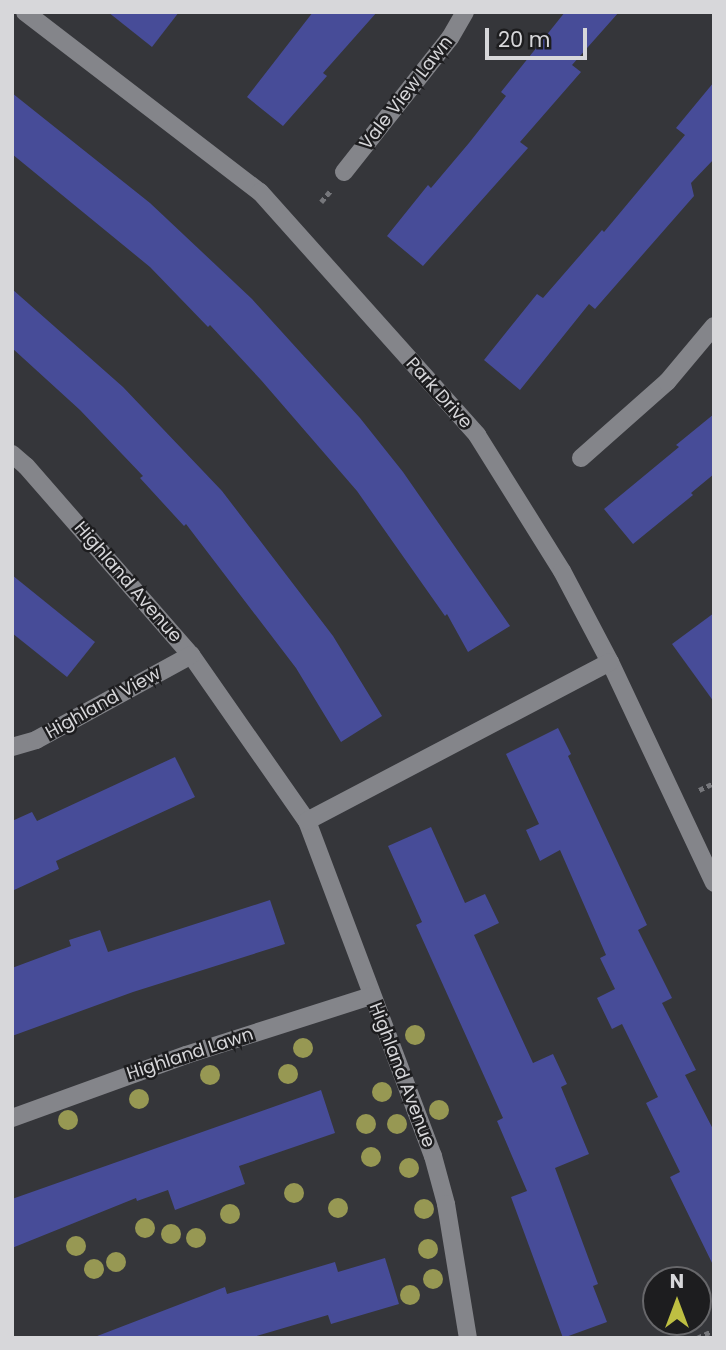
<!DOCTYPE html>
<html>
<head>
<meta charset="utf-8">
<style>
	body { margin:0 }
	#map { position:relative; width:726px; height:1350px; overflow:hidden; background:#35363a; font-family:Poppins,sans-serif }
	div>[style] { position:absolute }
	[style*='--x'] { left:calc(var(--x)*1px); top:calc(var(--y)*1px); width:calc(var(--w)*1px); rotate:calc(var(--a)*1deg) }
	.building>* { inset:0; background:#474c98 }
	.path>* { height:4.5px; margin-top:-2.25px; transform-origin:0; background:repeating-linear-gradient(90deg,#76777b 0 5px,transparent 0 8.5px) }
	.minor>* { height:18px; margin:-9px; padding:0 9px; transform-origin:9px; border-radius:9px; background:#84858a }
	.trees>* { width:20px; height:20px; margin:-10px; border-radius:50%; background:#979853 }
	span { translate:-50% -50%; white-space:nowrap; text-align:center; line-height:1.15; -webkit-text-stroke:5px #1d1d1f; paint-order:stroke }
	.street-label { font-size:18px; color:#d7d7da }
	.frame { position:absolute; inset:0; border:14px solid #d7d7da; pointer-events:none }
	.north { position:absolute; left:642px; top:1266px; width:70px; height:70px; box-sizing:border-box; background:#1d1d1f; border:2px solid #67676a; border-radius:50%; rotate:0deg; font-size:19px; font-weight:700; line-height:28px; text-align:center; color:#d7d7da }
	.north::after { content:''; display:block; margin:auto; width:24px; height:32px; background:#bebf42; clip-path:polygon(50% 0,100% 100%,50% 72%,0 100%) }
	.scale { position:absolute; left:485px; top:28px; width:102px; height:32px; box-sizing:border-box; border:4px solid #d7d7da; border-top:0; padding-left:9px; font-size:21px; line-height:24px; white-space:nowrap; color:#d7d7da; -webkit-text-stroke:5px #1d1d1f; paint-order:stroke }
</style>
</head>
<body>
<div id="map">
	<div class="building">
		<div style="clip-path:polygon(108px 12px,179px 12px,152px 47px)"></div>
		<div style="clip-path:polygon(313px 12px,377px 12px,323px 73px,327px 76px,283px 126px,247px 97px)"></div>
		<div style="clip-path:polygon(565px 12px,619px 12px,572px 65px,581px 72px,520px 142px,528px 148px,423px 266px,387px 236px,428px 185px,431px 188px,469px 143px,506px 96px,501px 92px)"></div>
		<div style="clip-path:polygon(714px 82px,714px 159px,691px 183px,694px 196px,595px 309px,589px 304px,520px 390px,484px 360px,537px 294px,543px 298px,602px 230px,604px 232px,685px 135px,676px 128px)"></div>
		<div style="clip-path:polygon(12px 93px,150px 203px,252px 299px,360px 418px,403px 472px,510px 626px,468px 652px,447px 614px,445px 616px,357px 491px,261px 380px,210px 325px,208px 327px,150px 267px,12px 154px)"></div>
		<div style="clip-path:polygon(12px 289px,123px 387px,222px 491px,333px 636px,382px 716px,341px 742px,296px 668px,186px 524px,184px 526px,140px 478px,143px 476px,80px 410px,12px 348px)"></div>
		<div style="clip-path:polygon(714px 414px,714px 474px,691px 493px,693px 495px,633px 544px,604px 509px,679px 447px,676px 445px)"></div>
		<div style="clip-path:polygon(12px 575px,95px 642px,67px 677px,12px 633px)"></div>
		<div style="clip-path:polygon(714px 613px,714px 702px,672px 644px)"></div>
		<div style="clip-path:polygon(558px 728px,571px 754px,568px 756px,647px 925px,638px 930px,672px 998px,662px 1003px,696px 1070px,685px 1075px,714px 1131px,714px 1267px,670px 1177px,680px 1172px,646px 1103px,658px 1097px,622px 1024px,612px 1029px,597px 998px,615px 989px,600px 958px,606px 955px,560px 850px,540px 861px,526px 830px,539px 824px,506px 754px)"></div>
		<div style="clip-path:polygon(175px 757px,195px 797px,56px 861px,59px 869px,12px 891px,12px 821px,32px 812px,37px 821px)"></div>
		<div style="clip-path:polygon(431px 827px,465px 903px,485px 894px,499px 923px,474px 935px,533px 1063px,553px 1054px,567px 1084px,561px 1087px,589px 1154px,555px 1168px,598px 1284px,593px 1286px,607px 1322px,563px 1338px,511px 1197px,527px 1191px,497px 1121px,503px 1118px,416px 925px,422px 922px,388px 846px)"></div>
		<div style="clip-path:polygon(270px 900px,285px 944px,133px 992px,12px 1036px,12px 968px,71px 946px,69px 940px,100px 930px,108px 952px)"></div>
		<div style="clip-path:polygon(321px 1090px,335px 1133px,239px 1166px,245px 1184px,175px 1210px,168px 1190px,137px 1201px,136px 1198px,12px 1248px,12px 1199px)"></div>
		<div style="clip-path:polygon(385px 1258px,399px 1304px,331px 1324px,328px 1315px,250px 1338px,92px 1338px,225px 1287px,227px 1294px,335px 1262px,338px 1272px)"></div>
	</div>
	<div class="path">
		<div style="--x:321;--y:202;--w:16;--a:-50"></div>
		<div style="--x:699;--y:790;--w:17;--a:-25"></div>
		<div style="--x:697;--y:1338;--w:19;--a:-25"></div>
	</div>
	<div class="minor">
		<div style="--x:25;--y:12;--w:296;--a:37.5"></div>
		<div style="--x:260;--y:192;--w:326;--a:48.2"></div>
		<div style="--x:477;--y:435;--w:160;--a:58"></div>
		<div style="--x:562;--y:571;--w:103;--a:62.2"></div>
		<div style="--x:610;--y:662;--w:244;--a:64.8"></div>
		<div style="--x:344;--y:172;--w:171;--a:-51.7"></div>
		<div style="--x:450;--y:38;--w:30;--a:-60"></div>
		<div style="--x:12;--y:454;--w:18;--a:41"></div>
		<div style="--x:26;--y:466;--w:251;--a:48.9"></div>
		<div style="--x:191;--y:655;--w:203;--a:55.1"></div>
		<div style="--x:307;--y:821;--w:358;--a:69.4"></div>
		<div style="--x:433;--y:1156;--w:50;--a:74.8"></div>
		<div style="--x:446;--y:1204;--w:136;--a:80.7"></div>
		<div style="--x:581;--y:458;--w:115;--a:-41.5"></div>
		<div style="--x:667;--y:382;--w:73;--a:-50"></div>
		<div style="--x:12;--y:747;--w:25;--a:-16"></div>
		<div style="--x:36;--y:740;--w:177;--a:-28.7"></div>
		<div style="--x:307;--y:821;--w:342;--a:-27.7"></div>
		<div style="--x:12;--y:1118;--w:185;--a:-19.9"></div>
		<div style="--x:186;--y:1055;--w:194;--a:-17.7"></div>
	</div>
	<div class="trees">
		<div style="left:415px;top:1035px"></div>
		<div style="left:303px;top:1048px"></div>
		<div style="left:288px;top:1074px"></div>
		<div style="left:210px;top:1075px"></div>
		<div style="left:382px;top:1092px"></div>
		<div style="left:139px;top:1099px"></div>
		<div style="left:439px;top:1110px"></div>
		<div style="left:68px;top:1120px"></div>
		<div style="left:366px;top:1124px"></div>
		<div style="left:397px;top:1124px"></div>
		<div style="left:371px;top:1157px"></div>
		<div style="left:409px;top:1168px"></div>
		<div style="left:294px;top:1193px"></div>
		<div style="left:338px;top:1208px"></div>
		<div style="left:424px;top:1209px"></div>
		<div style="left:230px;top:1214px"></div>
		<div style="left:145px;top:1228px"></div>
		<div style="left:171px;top:1234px"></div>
		<div style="left:196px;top:1238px"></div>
		<div style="left:76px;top:1246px"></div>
		<div style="left:428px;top:1249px"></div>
		<div style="left:116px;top:1262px"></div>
		<div style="left:94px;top:1269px"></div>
		<div style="left:433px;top:1279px"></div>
		<div style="left:410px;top:1295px"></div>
	</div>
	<div class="street-label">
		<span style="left:406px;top:93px;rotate:-52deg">Vale View Lawn</span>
		<span style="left:439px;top:393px;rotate:48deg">Park Drive</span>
		<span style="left:128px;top:582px;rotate:49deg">Highland Avenue</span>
		<span style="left:103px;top:703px;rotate:-29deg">Highland View</span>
		<span style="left:190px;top:1054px;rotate:-18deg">Highland Lawn</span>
		<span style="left:402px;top:1075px;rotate:69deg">Highland Avenue</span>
	</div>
	<div class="frame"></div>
	<div class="north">N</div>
	<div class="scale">20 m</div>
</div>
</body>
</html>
